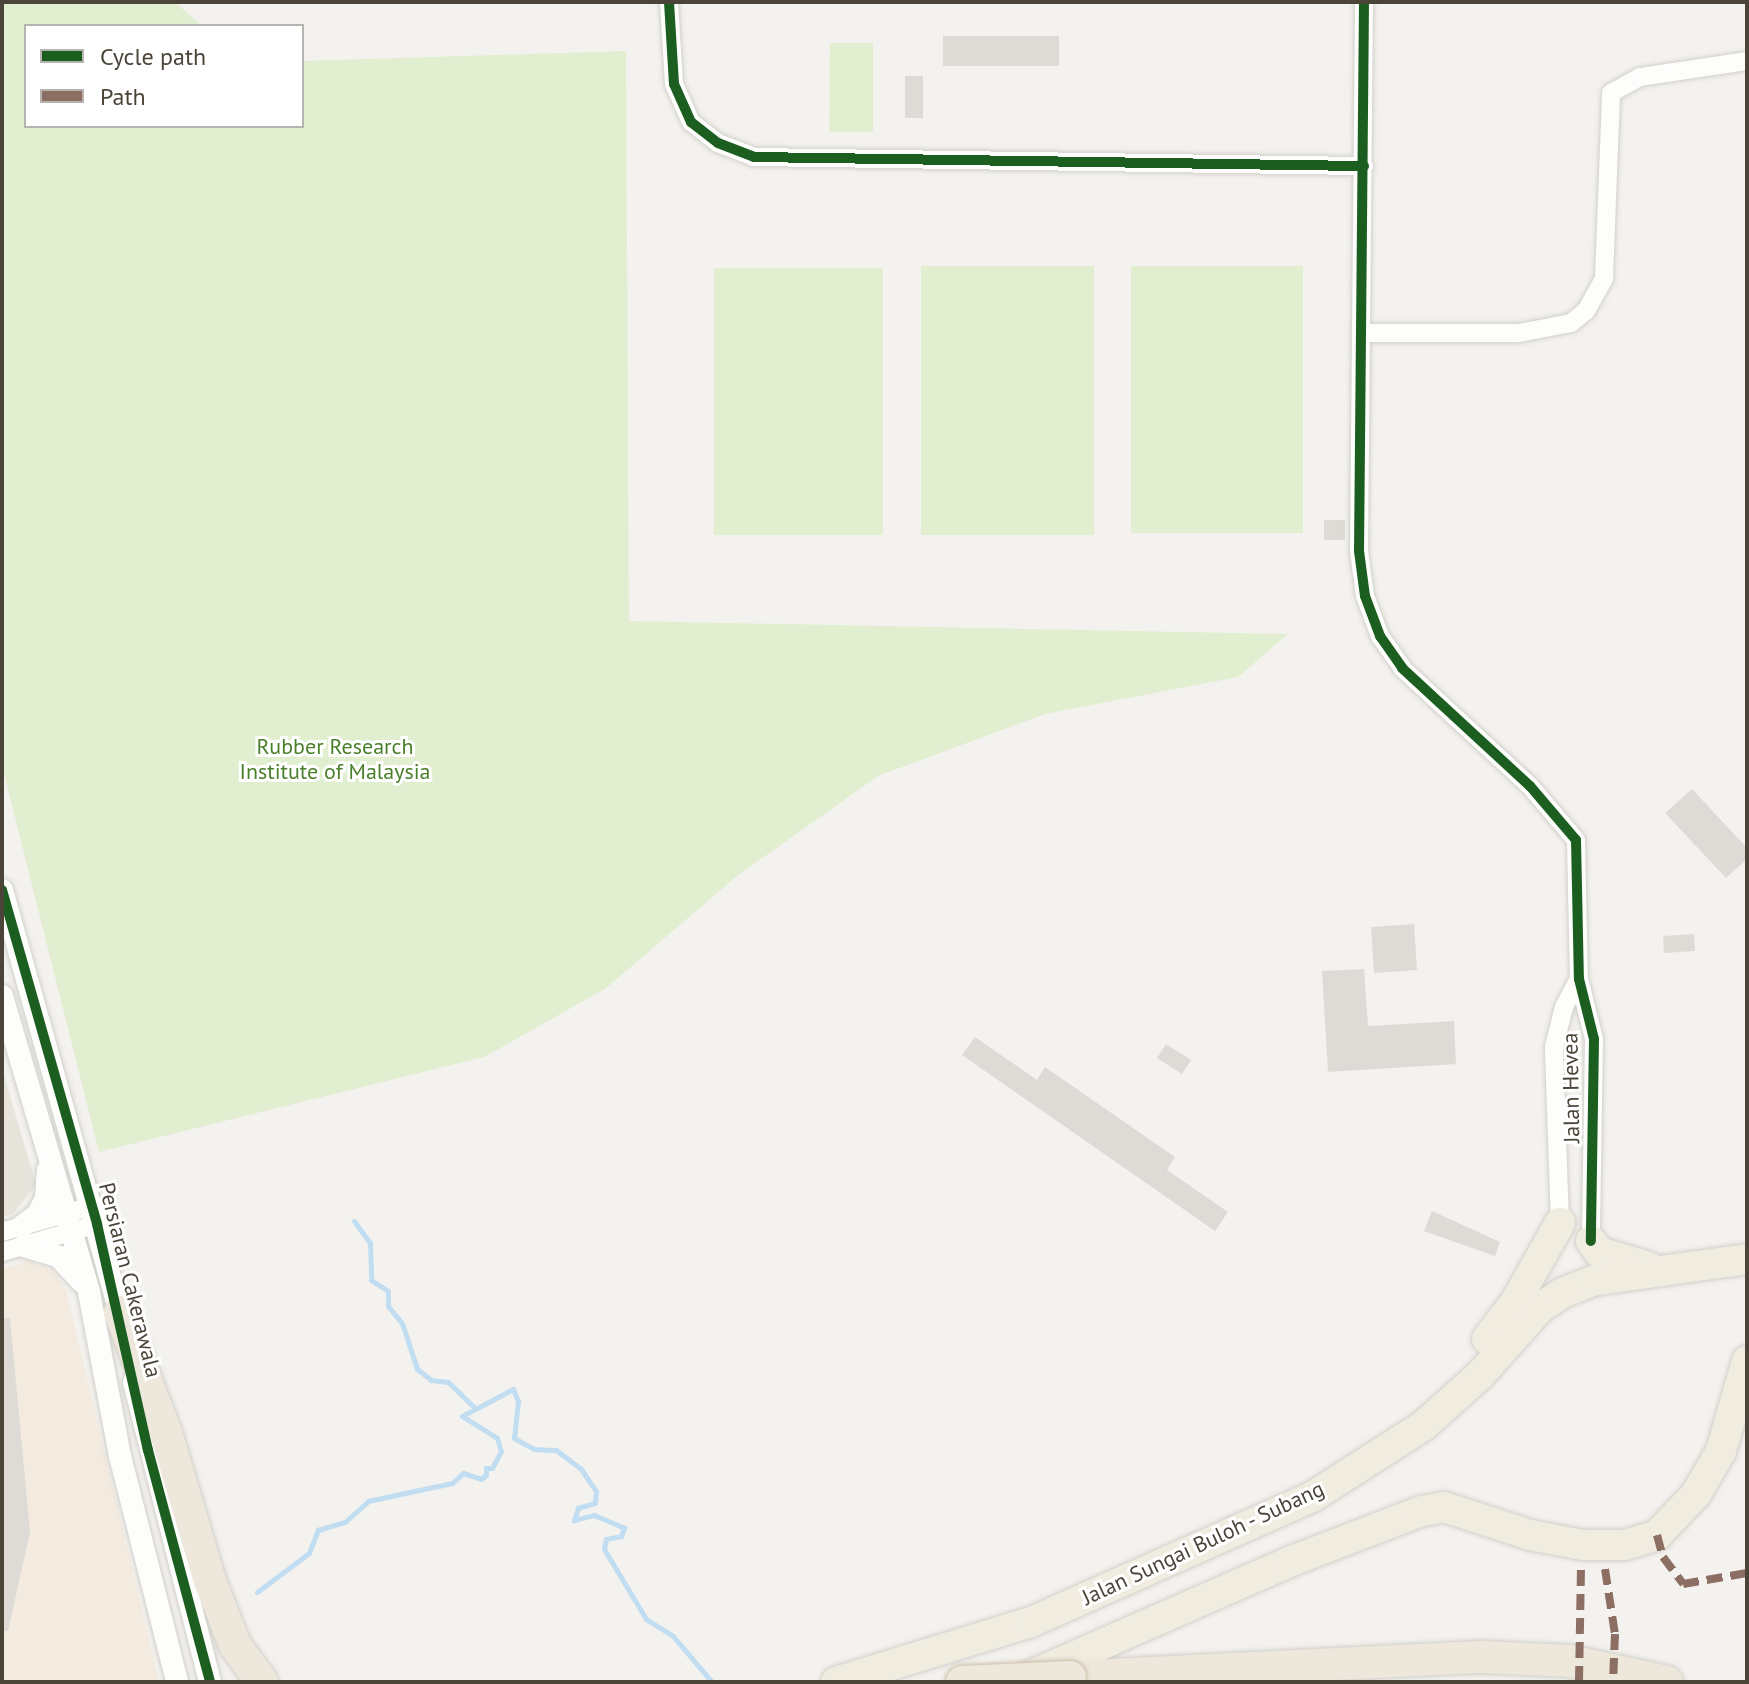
<!DOCTYPE html>
<html>
<head>
<meta charset="utf-8">
<style>
	body { margin:0 }
	#map { position:relative; width:1749px; height:1684px; overflow:hidden; background:#f4f2ee; font-family:"PT Sans",sans-serif }
	div>[style] { position:absolute }
	[style*='--x'] { left:calc(var(--x)*1px); top:calc(var(--y)*1px); width:calc(var(--w)*1px); rotate:calc(var(--a)*1deg) }
	.residential>* { inset:0; background:#e7e4dc }
	.commercial>* { inset:0; background:#f3ebdf }
	.green>* { inset:0; background:#e1eecf }
	.stream>* { height:5px; margin:-2.5px; padding:0 2.5px; transform-origin:2.5px; border-radius:2.5px; background:#c0ddf1 }
	.building>* { inset:0; background:#dedbd6 }
	.roads { filter:drop-shadow(0 0 2px #d2d0cb) drop-shadow(0 0 2px #d2d0cb) }
	.minor>* { height:18px; margin:-9px; padding:0 9px; transform-origin:9px; border-radius:9px; background:#fdfdfc }
	.tertiary>* { height:22px; margin:-11px; padding:0 11px; transform-origin:11px; border-radius:11px; background:#fdfdfc }
	.trunk>* { height:30px; margin:-15px; padding:0 15px; transform-origin:15px; border-radius:15px; background:#f0ece0 }
	.motorway>* { height:32px; margin:-16px; padding:0 16px; transform-origin:16px; border-radius:16px; background:#ede8db }
	.bridges { filter:drop-shadow(0 0 2px #ccbfa9) drop-shadow(0 0 2px #ccbfa9) }
	.motorway-bridge>* { height:32px; margin:-16px; padding:0 16px; transform-origin:16px; border-radius:16px; background:#ede8db }
	.quiet>* { height:8px; margin-top:-4px; transform-origin:0; background:repeating-linear-gradient(90deg,#8d6e63 0 16px,transparent 0 24px) }
	.cycleway>* { height:10px; margin:-5px; padding:0 5px; transform-origin:5px; border-radius:5px; background:#1b5e20 }
	span { translate:-50% -50%; white-space:nowrap; text-align:center; line-height:1.15; -webkit-text-stroke:6px #fff; paint-order:stroke }
	.park-label { font-size:22px; color:#4a7f2a }
	.street-label { font-size:22px; color:#4b4439 }
	.frame { position:absolute; inset:0; border:4px solid #4b4439; pointer-events:none }
	.legend { position:absolute; left:24px; top:24px; width:280px; height:104px; box-sizing:border-box; background:#fff; border:2px solid #b7b4b0; margin:0; padding:10px 14px; list-style:none; font-size:24px; color:#4b4439 }
	.legend li { display:flex; align-items:center; gap:16px; height:40px }
	.legend b { width:40px; border:2px solid #b7b4b0 }
</style>
</head>
<body>
<div id="map">
	<div class="residential">
		<div style="clip-path:polygon(2px 1068px,36px 1185px,13px 1214px,2px 1217px)"></div>
	</div>
	<div class="commercial">
		<div style="clip-path:polygon(29px 1261px,53px 1271px,66px 1290px,159px 1682px,2px 1682px,2px 1269px)"></div>
	</div>
	<div class="green">
		<div style="clip-path:polygon(2px 2px,175px 2px,202px 26px,26px 26px,26px 126px,302px 126px,302px 61px,626px 51px,629px 621px,1288px 634px,1238px 677px,1045px 714px,878px 776px,737px 876px,605px 989px,484px 1057px,99px 1152px,2px 766px)"></div>
		<div style="clip-path:polygon(830px 43px,873px 43px,873px 132px,829px 132px)"></div>
		<div style="clip-path:polygon(921px 266px,1094px 266px,1094px 535px,921px 535px)"></div>
		<div style="clip-path:polygon(1131px 266px,1303px 266px,1303px 533px,1131px 533px)"></div>
		<div style="clip-path:polygon(714px 268px,883px 268px,883px 535px,714px 535px)"></div>
	</div>
	<div class="stream">
		<div style="--x:354;--y:1221;--w:27;--a:54"></div>
		<div style="--x:370;--y:1243;--w:37;--a:88"></div>
		<div style="--x:371;--y:1280;--w:20;--a:33"></div>
		<div style="--x:388;--y:1291;--w:15;--a:90"></div>
		<div style="--x:388;--y:1306;--w:22;--a:51"></div>
		<div style="--x:402;--y:1323;--w:48;--a:71.9"></div>
		<div style="--x:417;--y:1369;--w:18;--a:38"></div>
		<div style="--x:431;--y:1380;--w:17;--a:7"></div>
		<div style="--x:448;--y:1382;--w:36;--a:44"></div>
		<div style="--x:257;--y:1592;--w:65;--a:-36.9"></div>
		<div style="--x:309;--y:1553;--w:25;--a:-69"></div>
		<div style="--x:318;--y:1530;--w:28;--a:-17"></div>
		<div style="--x:345;--y:1522;--w:31;--a:-42"></div>
		<div style="--x:368;--y:1501;--w:86;--a:-12.1"></div>
		<div style="--x:452;--y:1483;--w:15;--a:-42"></div>
		<div style="--x:463;--y:1473;--w:19;--a:18"></div>
		<div style="--x:481;--y:1479;--w:6;--a:-39"></div>
		<div style="--x:486;--y:1475;--w:7;--a:-90"></div>
		<div style="--x:486;--y:1468;--w:6;--a:0"></div>
		<div style="--x:492;--y:1468;--w:19;--a:-62"></div>
		<div style="--x:501;--y:1451;--w:14;--a:-107"></div>
		<div style="--x:497;--y:1438;--w:41;--a:-147.8"></div>
		<div style="--x:462;--y:1416;--w:58;--a:-27.9"></div>
		<div style="--x:513;--y:1389;--w:13;--a:67"></div>
		<div style="--x:518;--y:1401;--w:37;--a:96"></div>
		<div style="--x:514;--y:1438;--w:23;--a:29"></div>
		<div style="--x:534;--y:1449;--w:22;--a:3"></div>
		<div style="--x:556;--y:1450;--w:31;--a:37"></div>
		<div style="--x:581;--y:1469;--w:27;--a:56"></div>
		<div style="--x:596;--y:1491;--w:12;--a:95"></div>
		<div style="--x:595;--y:1503;--w:18;--a:164"></div>
		<div style="--x:578;--y:1508;--w:13;--a:108"></div>
		<div style="--x:574;--y:1520;--w:21;--a:-14"></div>
		<div style="--x:594;--y:1515;--w:33;--a:23"></div>
		<div style="--x:624;--y:1528;--w:9;--a:111"></div>
		<div style="--x:621;--y:1536;--w:15;--a:169"></div>
		<div style="--x:606;--y:1539;--w:10;--a:101"></div>
		<div style="--x:604;--y:1549;--w:82;--a:59"></div>
		<div style="--x:646;--y:1619;--w:31;--a:32"></div>
		<div style="--x:672;--y:1635;--w:62;--a:49.6"></div>
	</div>
	<div class="building">
		<div style="clip-path:polygon(943px 36px,1059px 36px,1059px 66px,943px 66px)"></div>
		<div style="clip-path:polygon(905px 76px,923px 76px,923px 118px,905px 118px)"></div>
		<div style="clip-path:polygon(1324px 520px,1345px 520px,1345px 540px,1324px 540px)"></div>
		<div style="clip-path:polygon(1692px 789px,1747px 848px,1747px 859px,1726px 878px,1665px 813px)"></div>
		<div style="clip-path:polygon(1414px 924px,1417px 970px,1374px 973px,1371px 927px)"></div>
		<div style="clip-path:polygon(1694px 934px,1695px 951px,1664px 953px,1663px 936px)"></div>
		<div style="clip-path:polygon(1364px 969px,1368px 1026px,1454px 1021px,1456px 1064px,1328px 1072px,1322px 971px)"></div>
		<div style="clip-path:polygon(975px 1037px,1037px 1080px,1045px 1067px,1175px 1157px,1167px 1170px,1228px 1212px,1215px 1231px,962px 1055px)"></div>
		<div style="clip-path:polygon(1166px 1044px,1191px 1060px,1182px 1074px,1157px 1058px)"></div>
		<div style="clip-path:polygon(1432px 1211px,1500px 1242px,1495px 1256px,1424px 1231px)"></div>
		<div style="clip-path:polygon(10px 1318px,30px 1532px,8px 1631px,2px 1630px,2px 1319px)"></div>
	</div>
	<div class="roads">
		<div class="minor">
			<div style="--x:669;--y:2;--w:82;--a:86.5"></div>
			<div style="--x:674;--y:84;--w:42;--a:65.9"></div>
			<div style="--x:691;--y:122;--w:34;--a:38"></div>
			<div style="--x:718;--y:143;--w:39;--a:21"></div>
			<div style="--x:754;--y:157;--w:610;--a:0.85"></div>
			<div style="--x:1364;--y:2;--w:549;--a:90.52"></div>
			<div style="--x:1359;--y:551;--w:45;--a:82.4"></div>
			<div style="--x:1365;--y:596;--w:43;--a:69.4"></div>
			<div style="--x:1380;--y:636;--w:39;--a:55"></div>
			<div style="--x:1402;--y:668;--w:174;--a:42.7"></div>
			<div style="--x:1530;--y:786;--w:71;--a:49.6"></div>
			<div style="--x:1576;--y:840;--w:139;--a:88.8"></div>
			<div style="--x:1579;--y:979;--w:62;--a:76"></div>
			<div style="--x:1594;--y:1039;--w:202;--a:90.9"></div>
			<div style="--x:1362;--y:333;--w:157;--a:0"></div>
			<div style="--x:1519;--y:333;--w:53;--a:-10.9"></div>
			<div style="--x:1571;--y:323;--w:19;--a:-39"></div>
			<div style="--x:1586;--y:311;--w:38;--a:-61"></div>
			<div style="--x:1604;--y:278;--w:185;--a:-87.8"></div>
			<div style="--x:1611;--y:93;--w:33;--a:-29"></div>
			<div style="--x:1640;--y:77;--w:108;--a:-8.5"></div>
			<div style="--x:1560;--y:1223;--w:176;--a:-92"></div>
			<div style="--x:1554;--y:1047;--w:41;--a:-76"></div>
			<div style="--x:1564;--y:1007;--w:32;--a:-62"></div>
			<div style="--x:2;--y:1232;--w:94;--a:-16.1"></div>
			<div style="--x:2;--y:1252;--w:99;--a:-16.4"></div>
		</div>
		<div class="tertiary">
			<div style="--x:2;--y:890;--w:451;--a:74.4"></div>
			<div style="--x:2;--y:996;--w:309;--a:73.6"></div>
			<div style="--x:89;--y:1292;--w:167;--a:79.3"></div>
			<div style="--x:120;--y:1456;--w:233;--a:75.8"></div>
			<div style="--x:21;--y:1227;--w:21;--a:-37"></div>
			<div style="--x:38;--y:1214;--w:18;--a:-63"></div>
			<div style="--x:46;--y:1198;--w:28;--a:-86"></div>
			<div style="--x:24;--y:1246;--w:37;--a:17"></div>
			<div style="--x:59;--y:1257;--w:33;--a:47"></div>
			<div style="--x:134;--y:1382;--w:309;--a:75.8"></div>
		</div>
		<div class="trunk">
			<div style="--x:1591;--y:1241;--w:14;--a:54"></div>
			<div style="--x:1599;--y:1252;--w:52;--a:16.7"></div>
			<div style="--x:1487;--y:1339;--w:48;--a:-52.7"></div>
			<div style="--x:1516;--y:1301;--w:90;--a:-60.6"></div>
			<div style="--x:1032;--y:1675;--w:281;--a:-23.7"></div>
			<div style="--x:1289;--y:1562;--w:142;--a:-21"></div>
			<div style="--x:1422;--y:1511;--w:22;--a:-10"></div>
			<div style="--x:1444;--y:1507;--w:90;--a:18"></div>
			<div style="--x:1530;--y:1535;--w:54;--a:10.7"></div>
			<div style="--x:1583;--y:1545;--w:42;--a:0"></div>
			<div style="--x:1625;--y:1545;--w:34;--a:-17"></div>
			<div style="--x:1657;--y:1535;--w:57;--a:-46.4"></div>
			<div style="--x:1696;--y:1494;--w:50;--a:-59.8"></div>
			<div style="--x:1721;--y:1451;--w:94;--a:-73.9"></div>
			<div style="--x:836;--y:1682;--w:204;--a:-17.1"></div>
			<div style="--x:1031;--y:1622;--w:308;--a:-24"></div>
			<div style="--x:1312;--y:1497;--w:132;--a:-32.6"></div>
			<div style="--x:1423;--y:1426;--w:76;--a:-41.8"></div>
			<div style="--x:1480;--y:1375;--w:90;--a:-48.2"></div>
			<div style="--x:1540;--y:1308;--w:27;--a:-34"></div>
			<div style="--x:1562;--y:1293;--w:36;--a:-21"></div>
			<div style="--x:1596;--y:1280;--w:152;--a:-7.9"></div>
		</div>
		<div class="motorway">
			<div style="--x:120;--y:1312;--w:133;--a:69.2"></div>
			<div style="--x:167;--y:1436;--w:151;--a:73.5"></div>
			<div style="--x:210;--y:1581;--w:69;--a:68.7"></div>
			<div style="--x:235;--y:1645;--w:46;--a:53.9"></div>
			<div style="--x:1070;--y:1677;--w:412;--a:-2.8"></div>
			<div style="--x:1482;--y:1657;--w:87;--a:2.6"></div>
			<div style="--x:1569;--y:1661;--w:100;--a:12.1"></div>
		</div>
	</div>
	<div class="bridges">
		<div class="motorway-bridge">
			<div style="--x:962;--y:1682;--w:108;--a:-2.7"></div>
		</div>
	</div>
	<div class="quiet">
		<div style="--x:1657;--y:1535;--w:23;--a:75"></div>
		<div style="--x:1663;--y:1557;--w:34;--a:53"></div>
		<div style="--x:1683;--y:1584;--w:65;--a:-9.8"></div>
		<div style="--x:1605;--y:1569;--w:66;--a:81.3"></div>
		<div style="--x:1615;--y:1634;--w:48;--a:92.4"></div>
		<div style="--x:1579;--y:1682;--w:117;--a:-89"></div>
	</div>
	<div class="cycleway">
		<div style="--x:669;--y:2;--w:82;--a:86.5"></div>
		<div style="--x:674;--y:84;--w:42;--a:65.9"></div>
		<div style="--x:691;--y:122;--w:34;--a:38"></div>
		<div style="--x:718;--y:143;--w:39;--a:21"></div>
		<div style="--x:754;--y:157;--w:610;--a:0.85"></div>
		<div style="--x:1364;--y:2;--w:549;--a:90.52"></div>
		<div style="--x:1359;--y:551;--w:45;--a:82.4"></div>
		<div style="--x:1365;--y:596;--w:43;--a:69.4"></div>
		<div style="--x:1380;--y:636;--w:39;--a:55"></div>
		<div style="--x:1402;--y:668;--w:174;--a:42.7"></div>
		<div style="--x:1530;--y:786;--w:71;--a:49.6"></div>
		<div style="--x:1576;--y:840;--w:139;--a:88.8"></div>
		<div style="--x:1579;--y:979;--w:62;--a:76"></div>
		<div style="--x:1594;--y:1039;--w:202;--a:90.9"></div>
		<div style="--x:2;--y:890;--w:347;--a:74.1"></div>
		<div style="--x:97;--y:1224;--w:232;--a:77.3"></div>
		<div style="--x:148;--y:1450;--w:240;--a:75"></div>
	</div>
	<div class="park-label">
		<span style="left:335px;top:759px">Rubber Research<br>Institute of Malaysia</span>
	</div>
	<div class="street-label">
		<span style="left:1571px;top:1088px;rotate:-91deg">Jalan Hevea</span>
		<span style="left:130px;top:1280px;rotate:76deg">Persiaran Cakerawala</span>
		<span style="left:1203px;top:1543px;rotate:-25deg">Jalan Sungai Buloh - Subang</span>
	</div>
	<div class="frame"></div>
	<ul class="legend">
	<li><b style="height:10px;background:#1b5e20"></b>Cycle path</li>
	<li><b style="height:10px;background:#8d6e63"></b>Path</li>
	</ul>
</div>
</body>
</html>
